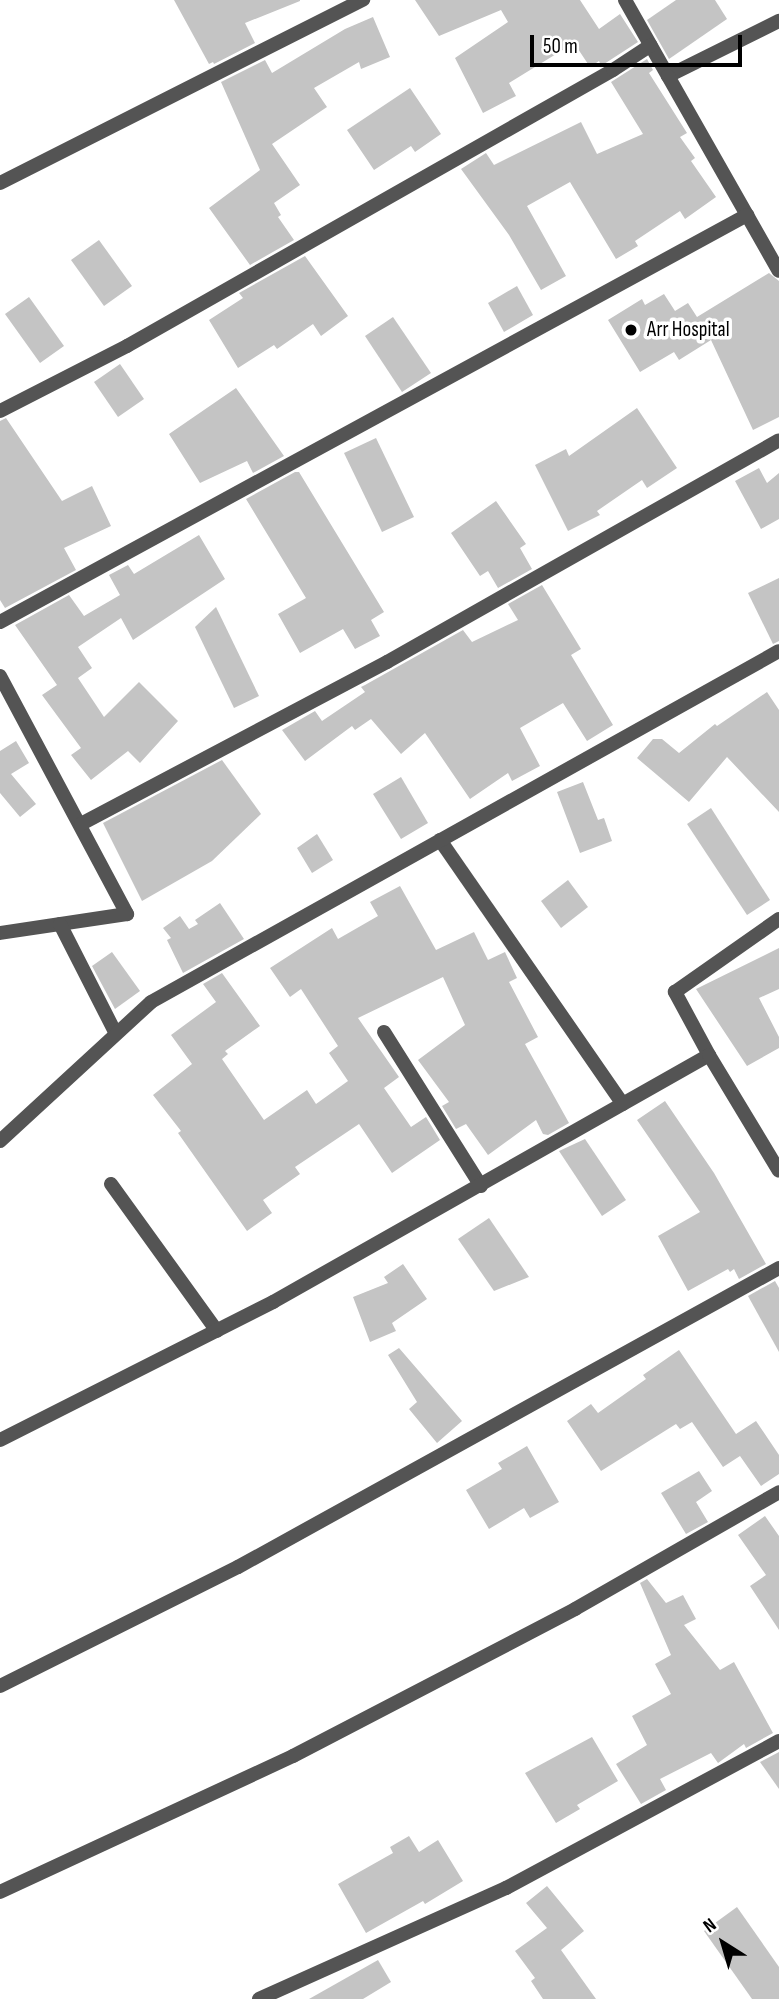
<!DOCTYPE html>
<html>
<head>
<meta charset="utf-8">
<style>
	body { margin:0 }
	#map { position:relative; width:779px; height:1999px; overflow:hidden; background:#fff; font-family:"Sofia Sans Condensed",sans-serif }
	div>[style] { position:absolute }
	[style*='--x'] { left:calc(var(--x)*1px); top:calc(var(--y)*1px); width:calc(var(--w)*1px); rotate:calc(var(--a)*1deg) }
	.building>* { inset:0; background:#c4c4c4 }
	.minor>* { height:14px; margin:-7px; padding:0 7px; transform-origin:7px; border-radius:7px; background:#545454 }
	.dots>* { width:19px; height:19px; translate:-50% -50%; box-sizing:border-box; border:4px solid #fff; border-radius:50% }
	span { translate:-50% -50%; white-space:nowrap; text-align:center; line-height:1.15; -webkit-text-stroke:7px #fff; paint-order:stroke }
	.poi-label { font-size:21px; color:#000 }
	.left { translate:0 -50%; text-align:left }
	.north { position:absolute; left:688px; top:1908px; width:70px; height:70px; -webkit-text-stroke:5px #fff; paint-order:stroke; rotate:323deg; font-size:19px; font-weight:700; line-height:28px; text-align:center; color:#000 }
	.north::after { content:''; display:block; margin:auto; width:24px; height:32px; background:#000; clip-path:polygon(50% 0,100% 100%,50% 72%,0 100%) }
	.scale { position:absolute; left:530px; top:35px; width:212px; height:32px; box-sizing:border-box; border:4px solid #000; border-top:0; padding-left:9px; font-size:21px; line-height:24px; white-space:nowrap; color:#000; -webkit-text-stroke:5px #fff; paint-order:stroke }
</style>
</head>
<body>
<div id="map">
	<div class="building">
		<div style="clip-path:polygon(174px 0,300px 0,300px 1px,245px 23px,255px 43px,214px 64px,213px 62px,209px 64px)"></div>
		<div style="clip-path:polygon(415px 0,580px 0,599px 29px,620px 14px,638px 42px,601px 66px,599px 61px,590px 67px,574px 43px,509px 83px,516px 96px,483px 113px,455px 58px,508px 22px,501px 10px,439px 36px)"></div>
		<div style="clip-path:polygon(676px 0,715px 0,727px 19px,669px 59px,647px 20px)"></div>
		<div style="clip-path:polygon(373px 17px,390px 57px,361px 69px,359px 62px,314px 88px,327px 107px,272px 144px,300px 185px,274px 203px,281px 215px,278px 217px,294px 240px,250px 265px,209px 208px,260px 170px,221px 82px,265px 60px,272px 73px,345px 29px)"></div>
		<div style="clip-path:polygon(647px 59px,653px 70px,649px 73px,687px 133px,680px 137px,695px 158px,691px 161px,716px 197px,685px 219px,680px 211px,635px 241px,638px 246px,616px 259px,570px 182px,527px 206px,566px 276px,541px 290px,509px 235px,461px 169px,486px 153px,494px 165px,581px 122px,597px 154px,643px 134px,611px 82px)"></div>
		<div style="clip-path:polygon(410px 88px,441px 134px,415px 152px,411px 146px,374px 170px,347px 130px)"></div>
		<div style="clip-path:polygon(99px 240px,132px 286px,104px 306px,71px 260px)"></div>
		<div style="clip-path:polygon(305px 256px,348px 316px,321px 336px,313px 324px,277px 349px,274px 345px,238px 368px,209px 320px,243px 298px,239px 293px)"></div>
		<div style="clip-path:polygon(769px 273px,779px 281px,779px 417px,753px 430px,711px 340px,679px 360px,674px 352px,640px 372px,608px 320px,642px 299px,645px 305px,664px 294px,675px 311px,688px 303px,697px 317px)"></div>
		<div style="clip-path:polygon(517px 286px,533px 315px,504px 332px,488px 303px)"></div>
		<div style="clip-path:polygon(29px 297px,64px 346px,40px 363px,5px 314px)"></div>
		<div style="clip-path:polygon(393px 317px,431px 373px,402px 392px,365px 336px)"></div>
		<div style="clip-path:polygon(120px 364px,144px 399px,118px 417px,94px 382px)"></div>
		<div style="clip-path:polygon(236px 388px,284px 456px,253px 473px,247px 461px,200px 483px,169px 434px)"></div>
		<div style="clip-path:polygon(637px 408px,677px 468px,647px 488px,642px 480px,597px 511px,600px 515px,568px 531px,535px 465px,566px 449px,569px 456px)"></div>
		<div style="clip-path:polygon(6px 418px,62px 501px,92px 486px,111px 526px,64px 548px,76px 570px,5px 608px,0 600px,0 421px)"></div>
		<div style="clip-path:polygon(376px 438px,414px 517px,382px 532px,344px 453px)"></div>
		<div style="clip-path:polygon(759px 468px,767px 483px,779px 473px,779px 519px,761px 529px,735px 481px)"></div>
		<div style="clip-path:polygon(295px 472px,299px 472px,384px 612px,371px 620px,380px 636px,355px 649px,343px 629px,300px 653px,278px 614px,306px 598px,246px 499px)"></div>
		<div style="clip-path:polygon(496px 501px,526px 544px,520px 548px,532px 569px,498px 588px,488px 571px,480px 576px,451px 533px)"></div>
		<div style="clip-path:polygon(199px 535px,225px 579px,133px 640px,121px 618px,78px 647px,92px 668px,78px 678px,104px 717px,139px 682px,178px 721px,140px 763px,128px 751px,91px 780px,71px 755px,81px 748px,42px 695px,57px 685px,15px 625px,69px 595px,84px 616px,120px 595px,109px 575px,128px 565px,134px 574px)"></div>
		<div style="clip-path:polygon(779px 578px,779px 641px,773px 644px,748px 593px)"></div>
		<div style="clip-path:polygon(542px 585px,581px 649px,571px 655px,613px 725px,587px 741px,563px 703px,520px 728px,540px 766px,512px 781px,508px 773px,470px 799px,425px 733px,401px 754px,371px 719px,355px 730px,352px 726px,305px 761px,282px 730px,315px 711px,322px 721px,365px 692px,361px 687px,365px 685px,463px 630px,472px 642px,518px 620px,508px 604px)"></div>
		<div style="clip-path:polygon(216px 607px,259px 696px,234px 708px,195px 627px)"></div>
		<div style="clip-path:polygon(767px 692px,779px 710px,779px 812px,727px 757px,689px 802px,637px 758px,653px 739px,662px 739px,679px 753px,715px 724px,717px 726px)"></div>
		<div style="clip-path:polygon(16px 741px,29px 763px,11px 774px,36px 804px,20px 817px,0 793px,0 751px)"></div>
		<div style="clip-path:polygon(222px 760px,261px 814px,212px 861px,142px 901px,103px 823px)"></div>
		<div style="clip-path:polygon(401px 777px,428px 823px,401px 839px,373px 794px)"></div>
		<div style="clip-path:polygon(583px 782px,598px 820px,604px 818px,612px 841px,580px 853px,557px 792px)"></div>
		<div style="clip-path:polygon(711px 808px,770px 900px,747px 915px,687px 824px)"></div>
		<div style="clip-path:polygon(317px 834px,333px 860px,312px 873px,297px 848px)"></div>
		<div style="clip-path:polygon(568px 880px,588px 907px,561px 928px,541px 901px)"></div>
		<div style="clip-path:polygon(400px 886px,436px 950px,474px 932px,488px 960px,505px 952px,517px 978px,509px 982px,538px 1037px,525px 1044px,569px 1123px,548px 1135px,543px 1134px,536px 1120px,488px 1155px,466px 1124px,456px 1129px,442px 1106px,449px 1102px,418px 1060px,465px 1025px,443px 977px,358px 1018px,399px 1077px,384px 1088px,411px 1127px,426px 1117px,440px 1140px,392px 1173px,359px 1124px,295px 1167px,300px 1174px,263px 1200px,272px 1213px,247px 1231px,178px 1133px,181px 1131px,153px 1095px,192px 1064px,171px 1035px,216px 1002px,203px 984px,222px 973px,260px 1026px,225px 1051px,228px 1054px,222px 1059px,264px 1120px,307px 1090px,316px 1104px,348px 1081px,329px 1053px,338px 1046px,301px 989px,290px 997px,270px 968px,332px 928px,338px 939px,378px 916px,370px 902px)"></div>
		<div style="clip-path:polygon(220px 903px,244px 939px,183px 973px,167px 940px,171px 938px,163px 928px,180px 916px,189px 929px,198px 924px,195px 920px)"></div>
		<div style="clip-path:polygon(779px 948px,779px 989px,759px 998px,779px 1037px,779px 1048px,747px 1066px,696px 989px)"></div>
		<div style="clip-path:polygon(112px 952px,140px 991px,115px 1009px,92px 966px)"></div>
		<div style="clip-path:polygon(665px 1101px,714px 1173px,766px 1264px,739px 1279px,734px 1269px,730px 1272px,728px 1269px,688px 1291px,658px 1236px,700px 1212px,637px 1120px)"></div>
		<div style="clip-path:polygon(585px 1139px,626px 1200px,602px 1216px,559px 1151px)"></div>
		<div style="clip-path:polygon(489px 1218px,529px 1277px,494px 1291px,458px 1239px)"></div>
		<div style="clip-path:polygon(403px 1264px,427px 1299px,392px 1323px,396px 1331px,370px 1342px,353px 1297px,388px 1283px,384px 1277px)"></div>
		<div style="clip-path:polygon(775px 1281px,779px 1288px,779px 1352px,748px 1296px)"></div>
		<div style="clip-path:polygon(399px 1348px,462px 1421px,437px 1443px,409px 1409px,417px 1402px,388px 1355px)"></div>
		<div style="clip-path:polygon(679px 1350px,736px 1434px,756px 1421px,779px 1455px,779px 1474px,761px 1486px,740px 1456px,723px 1467px,692px 1422px,680px 1429px,676px 1424px,601px 1471px,567px 1421px,591px 1404px,598px 1413px,646px 1379px,643px 1375px)"></div>
		<div style="clip-path:polygon(527px 1446px,559px 1502px,530px 1518px,524px 1508px,489px 1529px,466px 1490px,502px 1469px,498px 1463px)"></div>
		<div style="clip-path:polygon(699px 1471px,712px 1491px,696px 1502px,708px 1522px,686px 1534px,661px 1493px)"></div>
		<div style="clip-path:polygon(765px 1516px,779px 1536px,779px 1630px,750px 1586px,766px 1575px,738px 1535px)"></div>
		<div style="clip-path:polygon(647px 1579px,666px 1603px,683px 1595px,696px 1619px,684px 1625px,720px 1670px,734px 1662px,773px 1733px,746px 1748px,744px 1744px,718px 1763px,711px 1753px,660px 1779px,666px 1790px,641px 1804px,616px 1764px,647px 1745px,632px 1716px,671px 1694px,655px 1664px,671px 1655px,640px 1583px)"></div>
		<div style="clip-path:polygon(592px 1737px,618px 1781px,577px 1805px,580px 1809px,556px 1823px,525px 1773px)"></div>
		<div style="clip-path:polygon(779px 1752px,779px 1789px,760px 1762px)"></div>
		<div style="clip-path:polygon(409px 1836px,419px 1852px,438px 1840px,463px 1881px,425px 1904px,423px 1901px,366px 1933px,338px 1884px,393px 1853px,390px 1847px)"></div>
		<div style="clip-path:polygon(547px 1886px,584px 1931px,561px 1950px,596px 1999px,543px 1999px,531px 1981px,535px 1978px,515px 1951px,547px 1928px,526px 1903px)"></div>
		<div style="clip-path:polygon(737px 1907px,779px 1967px,779px 1999px,752px 1999px,704px 1931px)"></div>
		<div style="clip-path:polygon(378px 1960px,391px 1982px,363px 1999px,309px 1999px)"></div>
	</div>
	<div class="minor">
		<div style="--x:625;--y:0;--w:87;--a:60.5"></div>
		<div style="--x:668;--y:76;--w:124;--a:-26.4"></div>
		<div style="--x:668;--y:76;--w:224;--a:60.4"></div>
		<div style="--x:0;--y:183;--w:407;--a:-26.8"></div>
		<div style="--x:0;--y:411;--w:143;--a:-27.1"></div>
		<div style="--x:127;--y:346;--w:559;--a:-29.59"></div>
		<div style="--x:613;--y:70;--w:45;--a:-33.3"></div>
		<div style="--x:0;--y:622;--w:851;--a:-28.58"></div>
		<div style="--x:0;--y:676;--w:270;--a:61.9"></div>
		<div style="--x:127;--y:914;--w:128;--a:171.5"></div>
		<div style="--x:81;--y:824;--w:346;--a:-27.9"></div>
		<div style="--x:387;--y:662;--w:450;--a:-29.5"></div>
		<div style="--x:440;--y:840;--w:321;--a:55.3"></div>
		<div style="--x:60;--y:924;--w:123;--a:63"></div>
		<div style="--x:384;--y:1032;--w:182;--a:57.8"></div>
		<div style="--x:709;--y:1055;--w:72;--a:-118.4"></div>
		<div style="--x:675;--y:992;--w:127;--a:-35.1"></div>
		<div style="--x:0;--y:1141;--w:205;--a:-42.6"></div>
		<div style="--x:151;--y:1002;--w:719;--a:-29.2"></div>
		<div style="--x:111;--y:1184;--w:181;--a:54.2"></div>
		<div style="--x:0;--y:1440;--w:306;--a:-26.8"></div>
		<div style="--x:273;--y:1302;--w:501;--a:-29.53"></div>
		<div style="--x:709;--y:1055;--w:135;--a:58.9"></div>
		<div style="--x:0;--y:1686;--w:266;--a:-26.6"></div>
		<div style="--x:238;--y:1567;--w:618;--a:-28.93"></div>
		<div style="--x:0;--y:1892;--w:323;--a:-24.9"></div>
		<div style="--x:293;--y:1756;--w:318;--a:-27.5"></div>
		<div style="--x:575;--y:1609;--w:235;--a:-29.8"></div>
		<div style="--x:259;--y:1999;--w:271;--a:-24.2"></div>
		<div style="--x:506;--y:1888;--w:310;--a:-28.3"></div>
	</div>
	<div class="dots">
		<div style="left:631px;top:330px;background:#000"></div>
	</div>
	<div class="poi-label">
		<span class="left" style="left:647px;top:330px">Arr Hospital</span>
	</div>
	<div class="north">N</div>
	<div class="scale">50 m</div>
</div>
</body>
</html>
